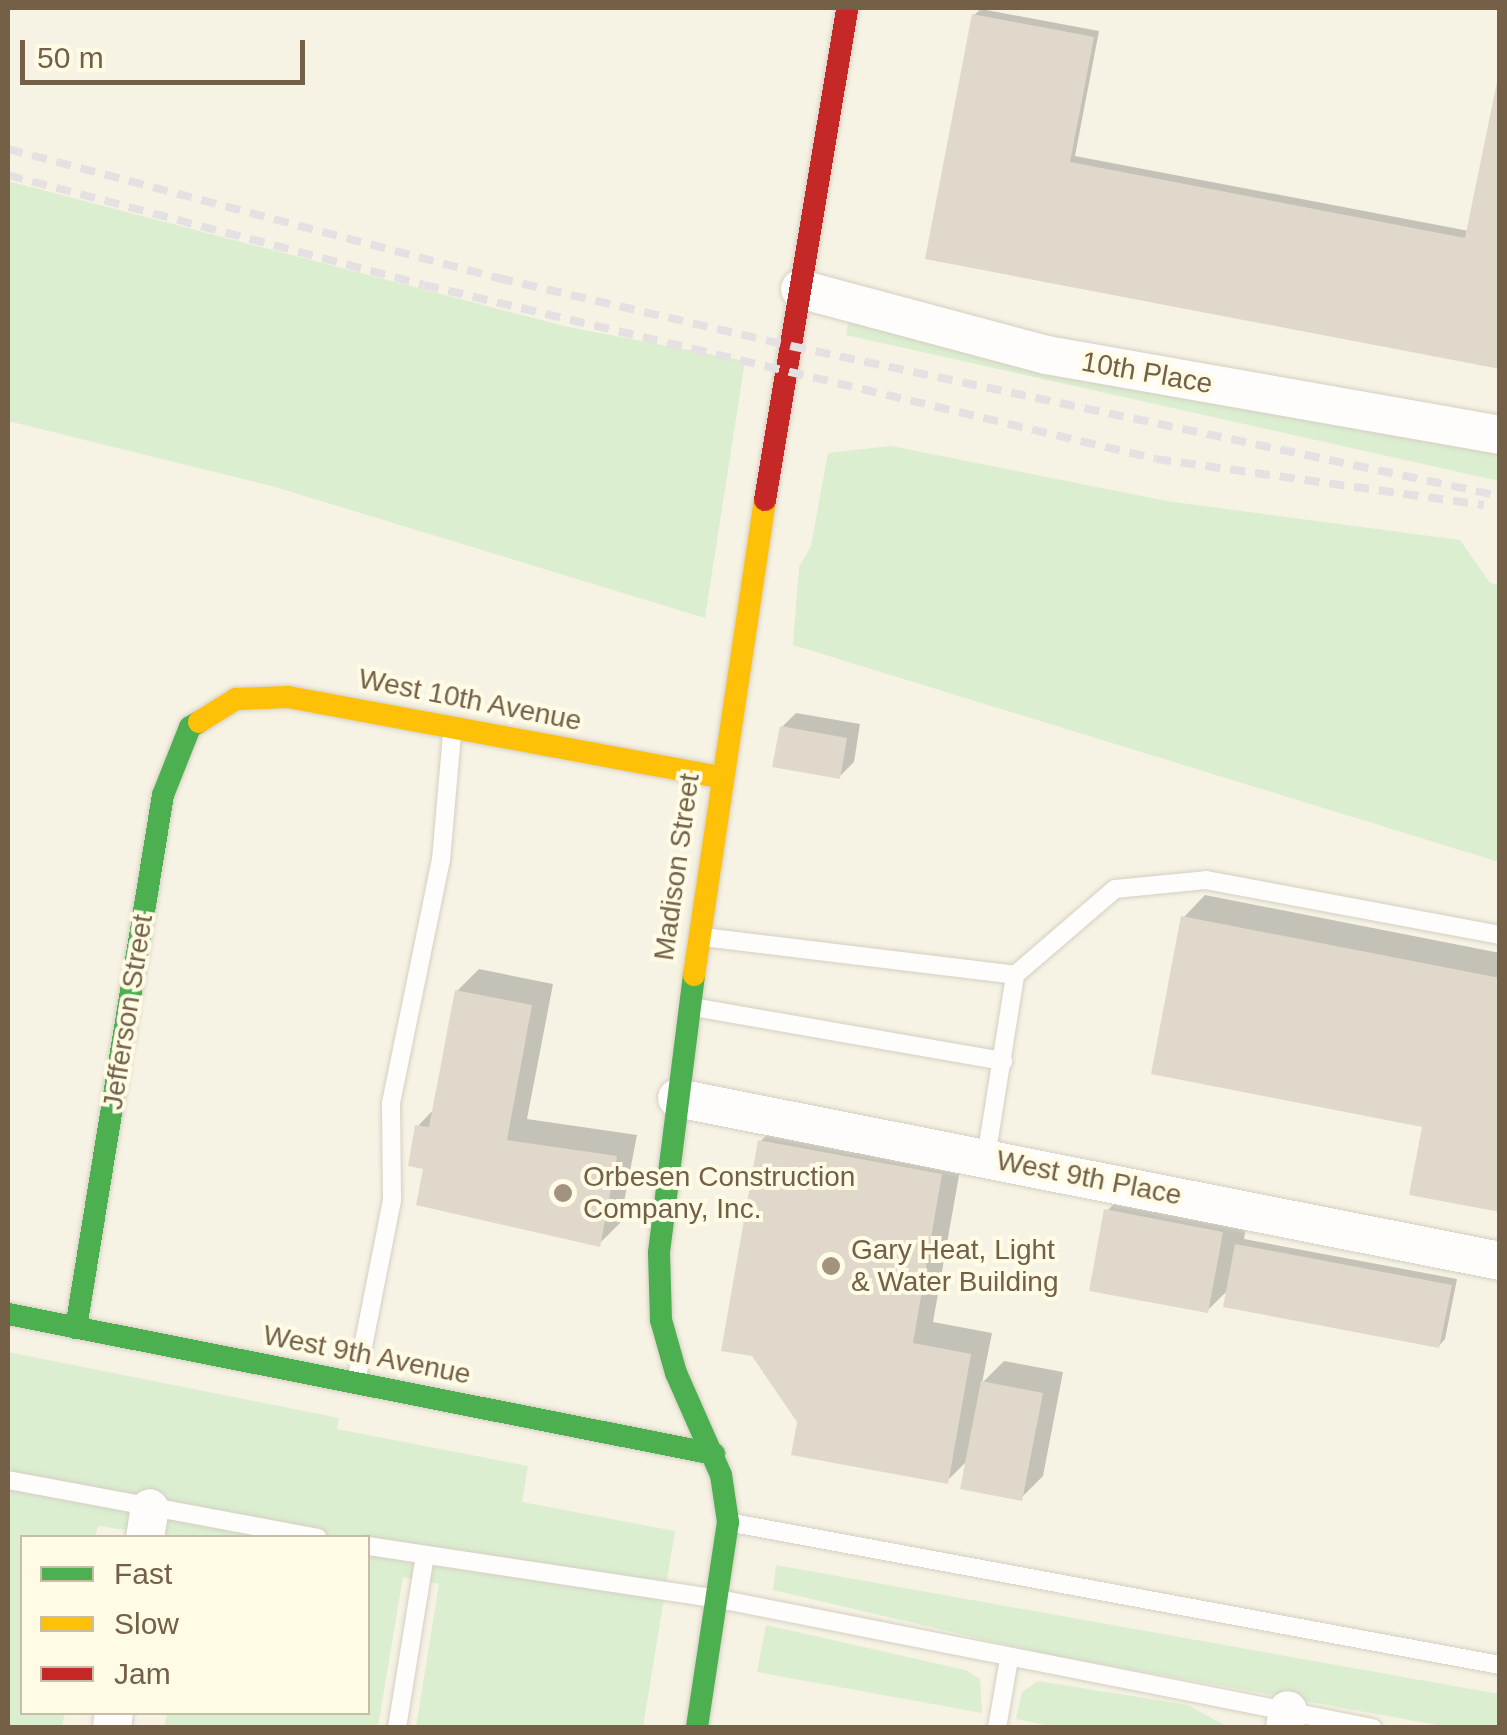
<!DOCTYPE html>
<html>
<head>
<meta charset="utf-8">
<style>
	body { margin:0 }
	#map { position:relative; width:1507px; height:1735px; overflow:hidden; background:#f6f3e5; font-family:Helvetica,sans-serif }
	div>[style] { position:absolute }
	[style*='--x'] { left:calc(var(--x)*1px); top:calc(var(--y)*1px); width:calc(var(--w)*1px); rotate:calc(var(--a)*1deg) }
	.green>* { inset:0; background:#dbeed0 }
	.shadow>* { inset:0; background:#0003 }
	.building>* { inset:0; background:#e0d9cb }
	.roads { filter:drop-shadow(0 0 2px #d5cfc1) drop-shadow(0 0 2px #d5cfc1) }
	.lane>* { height:18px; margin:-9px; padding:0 9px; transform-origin:9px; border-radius:9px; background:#fefdfb }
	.street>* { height:38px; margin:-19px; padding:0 19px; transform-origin:19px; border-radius:19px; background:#fefdfb }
	.fast>* { height:22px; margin:-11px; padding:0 11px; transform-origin:11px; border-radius:11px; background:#4caf50 }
	.slow>* { height:22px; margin:-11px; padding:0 11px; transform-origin:11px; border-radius:11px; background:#ffc107 }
	.jam>* { height:22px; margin:-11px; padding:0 11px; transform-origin:11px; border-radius:11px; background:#c62828 }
	.rail>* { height:8px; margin-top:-4px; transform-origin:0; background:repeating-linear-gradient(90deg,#e5e1e3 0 15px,transparent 0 25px) }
	.dots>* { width:28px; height:28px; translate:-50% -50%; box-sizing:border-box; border:5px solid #fffbe5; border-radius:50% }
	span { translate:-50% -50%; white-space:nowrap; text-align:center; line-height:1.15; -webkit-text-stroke:8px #fffbe5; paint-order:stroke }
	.street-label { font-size:28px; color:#736047 }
	.poi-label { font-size:28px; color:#736047 }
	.left { translate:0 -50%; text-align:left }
	.frame { position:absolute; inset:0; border:10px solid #736047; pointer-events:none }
	.legend { position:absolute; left:20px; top:1535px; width:350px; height:180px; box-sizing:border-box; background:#fffbe5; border:2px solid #c7bda6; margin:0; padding:12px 18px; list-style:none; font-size:30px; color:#736047 }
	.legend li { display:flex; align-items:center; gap:20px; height:50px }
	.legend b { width:50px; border:2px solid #c7bda6 }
	.scale { position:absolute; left:20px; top:40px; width:285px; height:45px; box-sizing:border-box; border:5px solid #736047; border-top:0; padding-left:12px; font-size:30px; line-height:35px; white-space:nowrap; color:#736047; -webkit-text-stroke:8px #fffbe5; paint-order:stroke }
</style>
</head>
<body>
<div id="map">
	<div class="green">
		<div style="clip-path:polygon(8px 181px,564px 326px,745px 361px,705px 618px,275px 487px,8px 421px)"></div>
		<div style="clip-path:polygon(849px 319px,1499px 449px,1499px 481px,846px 335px)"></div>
		<div style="clip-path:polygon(891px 446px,1167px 501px,1460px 540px,1490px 583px,1499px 585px,1499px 862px,793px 645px,799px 567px,811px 546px,828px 453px)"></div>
		<div style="clip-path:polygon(8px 1352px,339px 1418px,337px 1429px,528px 1466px,522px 1502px,675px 1531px,643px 1727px,416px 1727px,439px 1584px,403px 1577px,378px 1727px,164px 1727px,167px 1713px,368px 1712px,368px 1538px,185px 1538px,98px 1526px,95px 1537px,22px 1538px,22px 1712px,65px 1713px,62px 1727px,8px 1727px)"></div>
		<div style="clip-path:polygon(776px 1565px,1499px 1694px,1499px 1727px,1448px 1727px,1046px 1654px,773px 1590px)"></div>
		<div style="clip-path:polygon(766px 1625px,965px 1670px,980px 1679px,982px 1713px,757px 1672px)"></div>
		<div style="clip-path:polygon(1038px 1681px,1188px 1705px,1228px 1727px,1061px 1728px,1016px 1719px,1022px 1692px)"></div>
	</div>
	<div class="shadow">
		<div style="clip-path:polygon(981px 9px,1099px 31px,1075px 156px,1469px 231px,1500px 367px,928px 257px,974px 15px)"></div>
		<div style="clip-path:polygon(796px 713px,860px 724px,854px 762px,839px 777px,782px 727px)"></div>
		<div style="clip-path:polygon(1205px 895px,1500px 953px,1500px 1210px,1425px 1125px,1184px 917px)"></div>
		<div style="clip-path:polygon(479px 969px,553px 984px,527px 1119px,637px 1135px,620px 1223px,599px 1244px,426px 1166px,418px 1126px,435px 1108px,457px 991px)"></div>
		<div style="clip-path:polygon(781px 1120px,963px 1153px,933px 1322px,992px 1333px,982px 1383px,1004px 1361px,1063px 1372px,1043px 1476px,1021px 1498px,968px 1460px,947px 1481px,799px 1421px,760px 1142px)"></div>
		<div style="clip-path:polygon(1135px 1182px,1250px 1204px,1244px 1239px,1457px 1279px,1445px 1339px,1439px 1346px,1229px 1289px,1207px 1311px,1107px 1211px)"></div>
	</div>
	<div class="building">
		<div style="clip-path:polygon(972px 14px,1094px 37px,1070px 162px,1465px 238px,1500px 67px,1500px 369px,925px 259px)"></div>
		<div style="clip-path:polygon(780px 726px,847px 738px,840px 779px,772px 767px)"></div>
		<div style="clip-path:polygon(1181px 916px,1500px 978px,1500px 1212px,1409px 1195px,1422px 1127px,1151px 1074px)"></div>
		<div style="clip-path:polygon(455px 990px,532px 1005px,507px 1140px,617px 1156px,600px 1247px,416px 1205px,423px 1169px,408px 1166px,415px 1125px,429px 1127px)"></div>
		<div style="clip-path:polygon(758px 1140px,942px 1174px,913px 1343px,971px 1354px,948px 1484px,791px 1455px,797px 1422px,752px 1356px,721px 1351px)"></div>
		<div style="clip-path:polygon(1104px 1209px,1223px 1232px,1208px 1313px,1089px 1291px)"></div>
		<div style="clip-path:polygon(1235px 1244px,1452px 1285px,1439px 1348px,1223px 1307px)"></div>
		<div style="clip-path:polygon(981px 1381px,1043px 1393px,1022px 1501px,960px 1489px)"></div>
	</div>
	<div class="roads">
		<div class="lane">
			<div style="--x:703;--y:937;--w:314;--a:6.9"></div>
			<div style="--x:693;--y:1007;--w:315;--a:9.9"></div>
			<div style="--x:986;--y:1157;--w:184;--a:-80.9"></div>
			<div style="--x:1015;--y:975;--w:132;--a:-40.7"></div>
			<div style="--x:1115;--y:889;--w:91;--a:-5.6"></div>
			<div style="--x:1206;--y:880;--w:299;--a:10.6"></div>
			<div style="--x:357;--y:1377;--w:180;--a:-78.8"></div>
			<div style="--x:392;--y:1200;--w:97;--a:-90.6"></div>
			<div style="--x:391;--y:1103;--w:248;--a:-78.4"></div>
			<div style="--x:441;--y:860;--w:127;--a:-85"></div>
			<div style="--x:8;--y:1480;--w:315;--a:10.6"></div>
			<div style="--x:733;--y:1523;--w:780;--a:10.49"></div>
			<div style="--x:368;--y:1546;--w:355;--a:8.6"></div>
			<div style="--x:719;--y:1599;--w:666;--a:11.17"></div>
			<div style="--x:397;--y:1728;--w:174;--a:-80.8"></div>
			<div style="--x:997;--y:1728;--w:70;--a:-80.1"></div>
		</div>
		<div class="street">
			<div style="--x:800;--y:289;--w:256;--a:15"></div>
			<div style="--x:1047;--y:355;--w:460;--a:10"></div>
			<div style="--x:677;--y:1098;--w:839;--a:11.2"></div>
			<div style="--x:145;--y:1538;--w:30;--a:-81"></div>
			<div style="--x:112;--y:1728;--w:16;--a:-83"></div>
			<div style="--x:1285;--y:1728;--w:18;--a:-81"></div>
		</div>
		<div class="fast">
			<div style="--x:694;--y:975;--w:280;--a:97.2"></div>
			<div style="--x:659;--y:1253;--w:67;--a:88.3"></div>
			<div style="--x:661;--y:1320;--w:55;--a:74.2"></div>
			<div style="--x:676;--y:1373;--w:111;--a:66.2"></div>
			<div style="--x:721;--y:1475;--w:48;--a:81.5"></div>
			<div style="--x:728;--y:1522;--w:208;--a:98.6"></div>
			<div style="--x:8;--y:1314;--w:720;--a:11.22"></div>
			<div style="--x:76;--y:1328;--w:540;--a:-80.73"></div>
			<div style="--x:163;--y:795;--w:73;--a:-68.3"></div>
			<div style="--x:190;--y:727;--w:10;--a:-29"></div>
		</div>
		<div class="slow">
			<div style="--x:199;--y:722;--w:44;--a:-31.9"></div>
			<div style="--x:236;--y:699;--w:52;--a:-2.2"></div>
			<div style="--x:288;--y:697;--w:438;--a:10.5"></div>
			<div style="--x:694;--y:975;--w:480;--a:-81.5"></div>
		</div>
		<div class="jam">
			<div style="--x:765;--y:500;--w:499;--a:-80.5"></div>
		</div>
	</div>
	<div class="rail">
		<div style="--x:8;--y:149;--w:507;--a:14.75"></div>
		<div style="--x:498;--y:278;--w:301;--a:13.1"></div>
		<div style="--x:791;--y:346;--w:725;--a:11.95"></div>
		<div style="--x:8;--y:175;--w:430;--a:14.8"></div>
		<div style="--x:424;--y:285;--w:752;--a:13.37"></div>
		<div style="--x:1156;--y:459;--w:331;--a:8"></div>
	</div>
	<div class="dots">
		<div style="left:563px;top:1193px;background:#a1937e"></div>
		<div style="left:831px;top:1266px;background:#a1937e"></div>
	</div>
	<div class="street-label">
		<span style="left:1147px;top:373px;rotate:10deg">10th Place</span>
		<span style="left:470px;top:700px;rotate:11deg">West 10th Avenue</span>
		<span style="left:677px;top:867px;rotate:-82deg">Madison Street</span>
		<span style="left:128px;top:1012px;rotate:-81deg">Jefferson Street</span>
		<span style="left:1089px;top:1178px;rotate:11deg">West 9th Place</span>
		<span style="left:367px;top:1355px;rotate:11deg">West 9th Avenue</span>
	</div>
	<div class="poi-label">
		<span class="left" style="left:583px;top:1193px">Orbesen Construction<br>Company, Inc.</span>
		<span class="left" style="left:851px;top:1266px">Gary Heat, Light<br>&amp; Water Building</span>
	</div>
	<div class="frame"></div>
	<ul class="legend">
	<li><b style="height:12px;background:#4caf50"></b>Fast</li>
	<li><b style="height:12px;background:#ffc107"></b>Slow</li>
	<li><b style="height:12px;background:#c62828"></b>Jam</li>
	</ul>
	<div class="scale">50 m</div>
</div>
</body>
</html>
